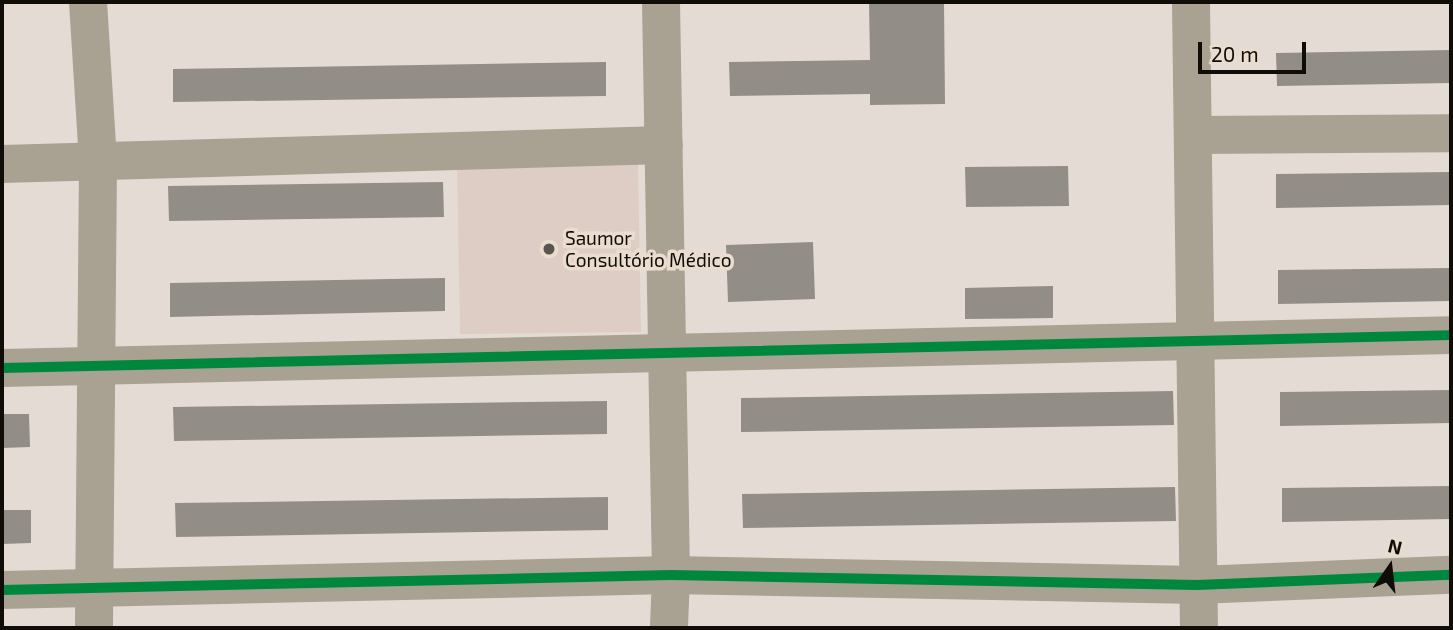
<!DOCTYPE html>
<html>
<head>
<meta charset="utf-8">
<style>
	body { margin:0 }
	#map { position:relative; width:1453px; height:630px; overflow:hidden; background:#e4dcd4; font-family:"Exo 2",sans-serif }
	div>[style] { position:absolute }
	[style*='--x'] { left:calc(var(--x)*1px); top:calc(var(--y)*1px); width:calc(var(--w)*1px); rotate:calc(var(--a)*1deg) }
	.medical>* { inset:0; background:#ddcdc4 }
	.building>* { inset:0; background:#928d86 }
	.minor>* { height:38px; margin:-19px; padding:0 19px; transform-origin:19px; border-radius:19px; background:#a9a292 }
	.cycleway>* { height:10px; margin:-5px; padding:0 5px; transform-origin:5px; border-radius:5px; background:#00873e }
	.dots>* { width:19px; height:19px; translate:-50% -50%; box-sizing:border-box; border:4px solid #eadcce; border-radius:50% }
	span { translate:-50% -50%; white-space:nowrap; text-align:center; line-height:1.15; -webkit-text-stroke:7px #eadcce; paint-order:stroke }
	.poi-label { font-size:19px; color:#100c07 }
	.left { translate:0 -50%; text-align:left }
	.frame { position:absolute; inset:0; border:4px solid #100c07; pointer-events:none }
	.north { position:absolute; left:1355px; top:532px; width:70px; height:70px; -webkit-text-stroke:5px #eadcce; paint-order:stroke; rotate:14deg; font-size:19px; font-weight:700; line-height:28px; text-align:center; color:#100c07 }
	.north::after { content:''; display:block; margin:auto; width:24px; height:32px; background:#100c07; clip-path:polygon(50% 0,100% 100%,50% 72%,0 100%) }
	.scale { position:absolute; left:1198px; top:42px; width:108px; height:32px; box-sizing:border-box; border:4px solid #100c07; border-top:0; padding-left:9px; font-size:21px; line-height:24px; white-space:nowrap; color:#100c07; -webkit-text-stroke:5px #eadcce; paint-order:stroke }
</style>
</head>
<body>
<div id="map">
	<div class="medical">
		<div style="clip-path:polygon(638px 164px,641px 332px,460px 334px,457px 167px)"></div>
	</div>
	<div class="building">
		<div style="clip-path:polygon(869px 2px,944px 2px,945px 104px,870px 105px,870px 94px,730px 96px,729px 62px,870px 60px)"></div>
		<div style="clip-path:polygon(1451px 50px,1451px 83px,1277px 86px,1276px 53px)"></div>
		<div style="clip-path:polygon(606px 62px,606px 96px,173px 102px,173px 69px)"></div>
		<div style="clip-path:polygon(1068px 166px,1069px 206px,966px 207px,965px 167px)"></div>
		<div style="clip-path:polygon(1451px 172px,1451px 205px,1276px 208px,1276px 174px)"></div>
		<div style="clip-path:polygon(443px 182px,444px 217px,169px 221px,168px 186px)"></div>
		<div style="clip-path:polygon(813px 242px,815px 299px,728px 302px,726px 245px)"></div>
		<div style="clip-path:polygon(1451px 268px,1451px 301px,1278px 304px,1278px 270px)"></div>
		<div style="clip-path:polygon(445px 278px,445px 311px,170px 317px,170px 283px)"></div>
		<div style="clip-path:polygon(1053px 286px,1053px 318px,965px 319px,965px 288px)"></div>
		<div style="clip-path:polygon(1451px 390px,1451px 423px,1280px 426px,1280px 392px)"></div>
		<div style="clip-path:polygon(1173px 391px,1174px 425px,741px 432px,741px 398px)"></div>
		<div style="clip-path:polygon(607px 401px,607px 434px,174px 441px,173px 407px)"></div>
		<div style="clip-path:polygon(2px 414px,29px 414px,30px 447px,2px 448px)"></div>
		<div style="clip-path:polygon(1451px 486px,1451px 519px,1282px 522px,1282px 488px)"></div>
		<div style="clip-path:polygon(1175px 487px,1176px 521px,743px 528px,742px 494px)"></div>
		<div style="clip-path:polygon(608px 497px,608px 530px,176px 537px,175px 503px)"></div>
		<div style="clip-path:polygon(2px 510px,31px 510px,31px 543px,2px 544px)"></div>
	</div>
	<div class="minor">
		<div style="--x:88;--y:2;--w:161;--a:86.4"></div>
		<div style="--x:98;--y:163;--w:465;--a:90.5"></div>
		<div style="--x:661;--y:2;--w:573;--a:89"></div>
		<div style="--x:671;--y:575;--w:53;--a:92.2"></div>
		<div style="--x:1191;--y:2;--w:626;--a:89.27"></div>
		<div style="--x:1193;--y:135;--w:258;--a:-0.4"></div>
		<div style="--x:2;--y:164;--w:662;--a:-1.64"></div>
		<div style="--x:2;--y:368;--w:1449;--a:-1.3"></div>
		<div style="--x:2;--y:590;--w:669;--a:-1.28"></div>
		<div style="--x:671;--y:575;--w:526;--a:1.09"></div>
		<div style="--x:1197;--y:585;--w:254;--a:-2.3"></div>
	</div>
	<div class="cycleway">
		<div style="--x:2;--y:368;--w:1449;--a:-1.3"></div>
		<div style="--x:2;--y:590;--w:669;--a:-1.28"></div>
		<div style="--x:671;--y:575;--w:526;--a:1.09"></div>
		<div style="--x:1197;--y:585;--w:254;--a:-2.3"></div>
	</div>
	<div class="dots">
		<div style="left:549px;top:249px;background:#5a554f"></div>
	</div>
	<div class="poi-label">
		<span class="left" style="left:565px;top:249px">Saumor<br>Consultório Médico</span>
	</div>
	<div class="frame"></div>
	<div class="north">N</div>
	<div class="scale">20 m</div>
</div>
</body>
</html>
